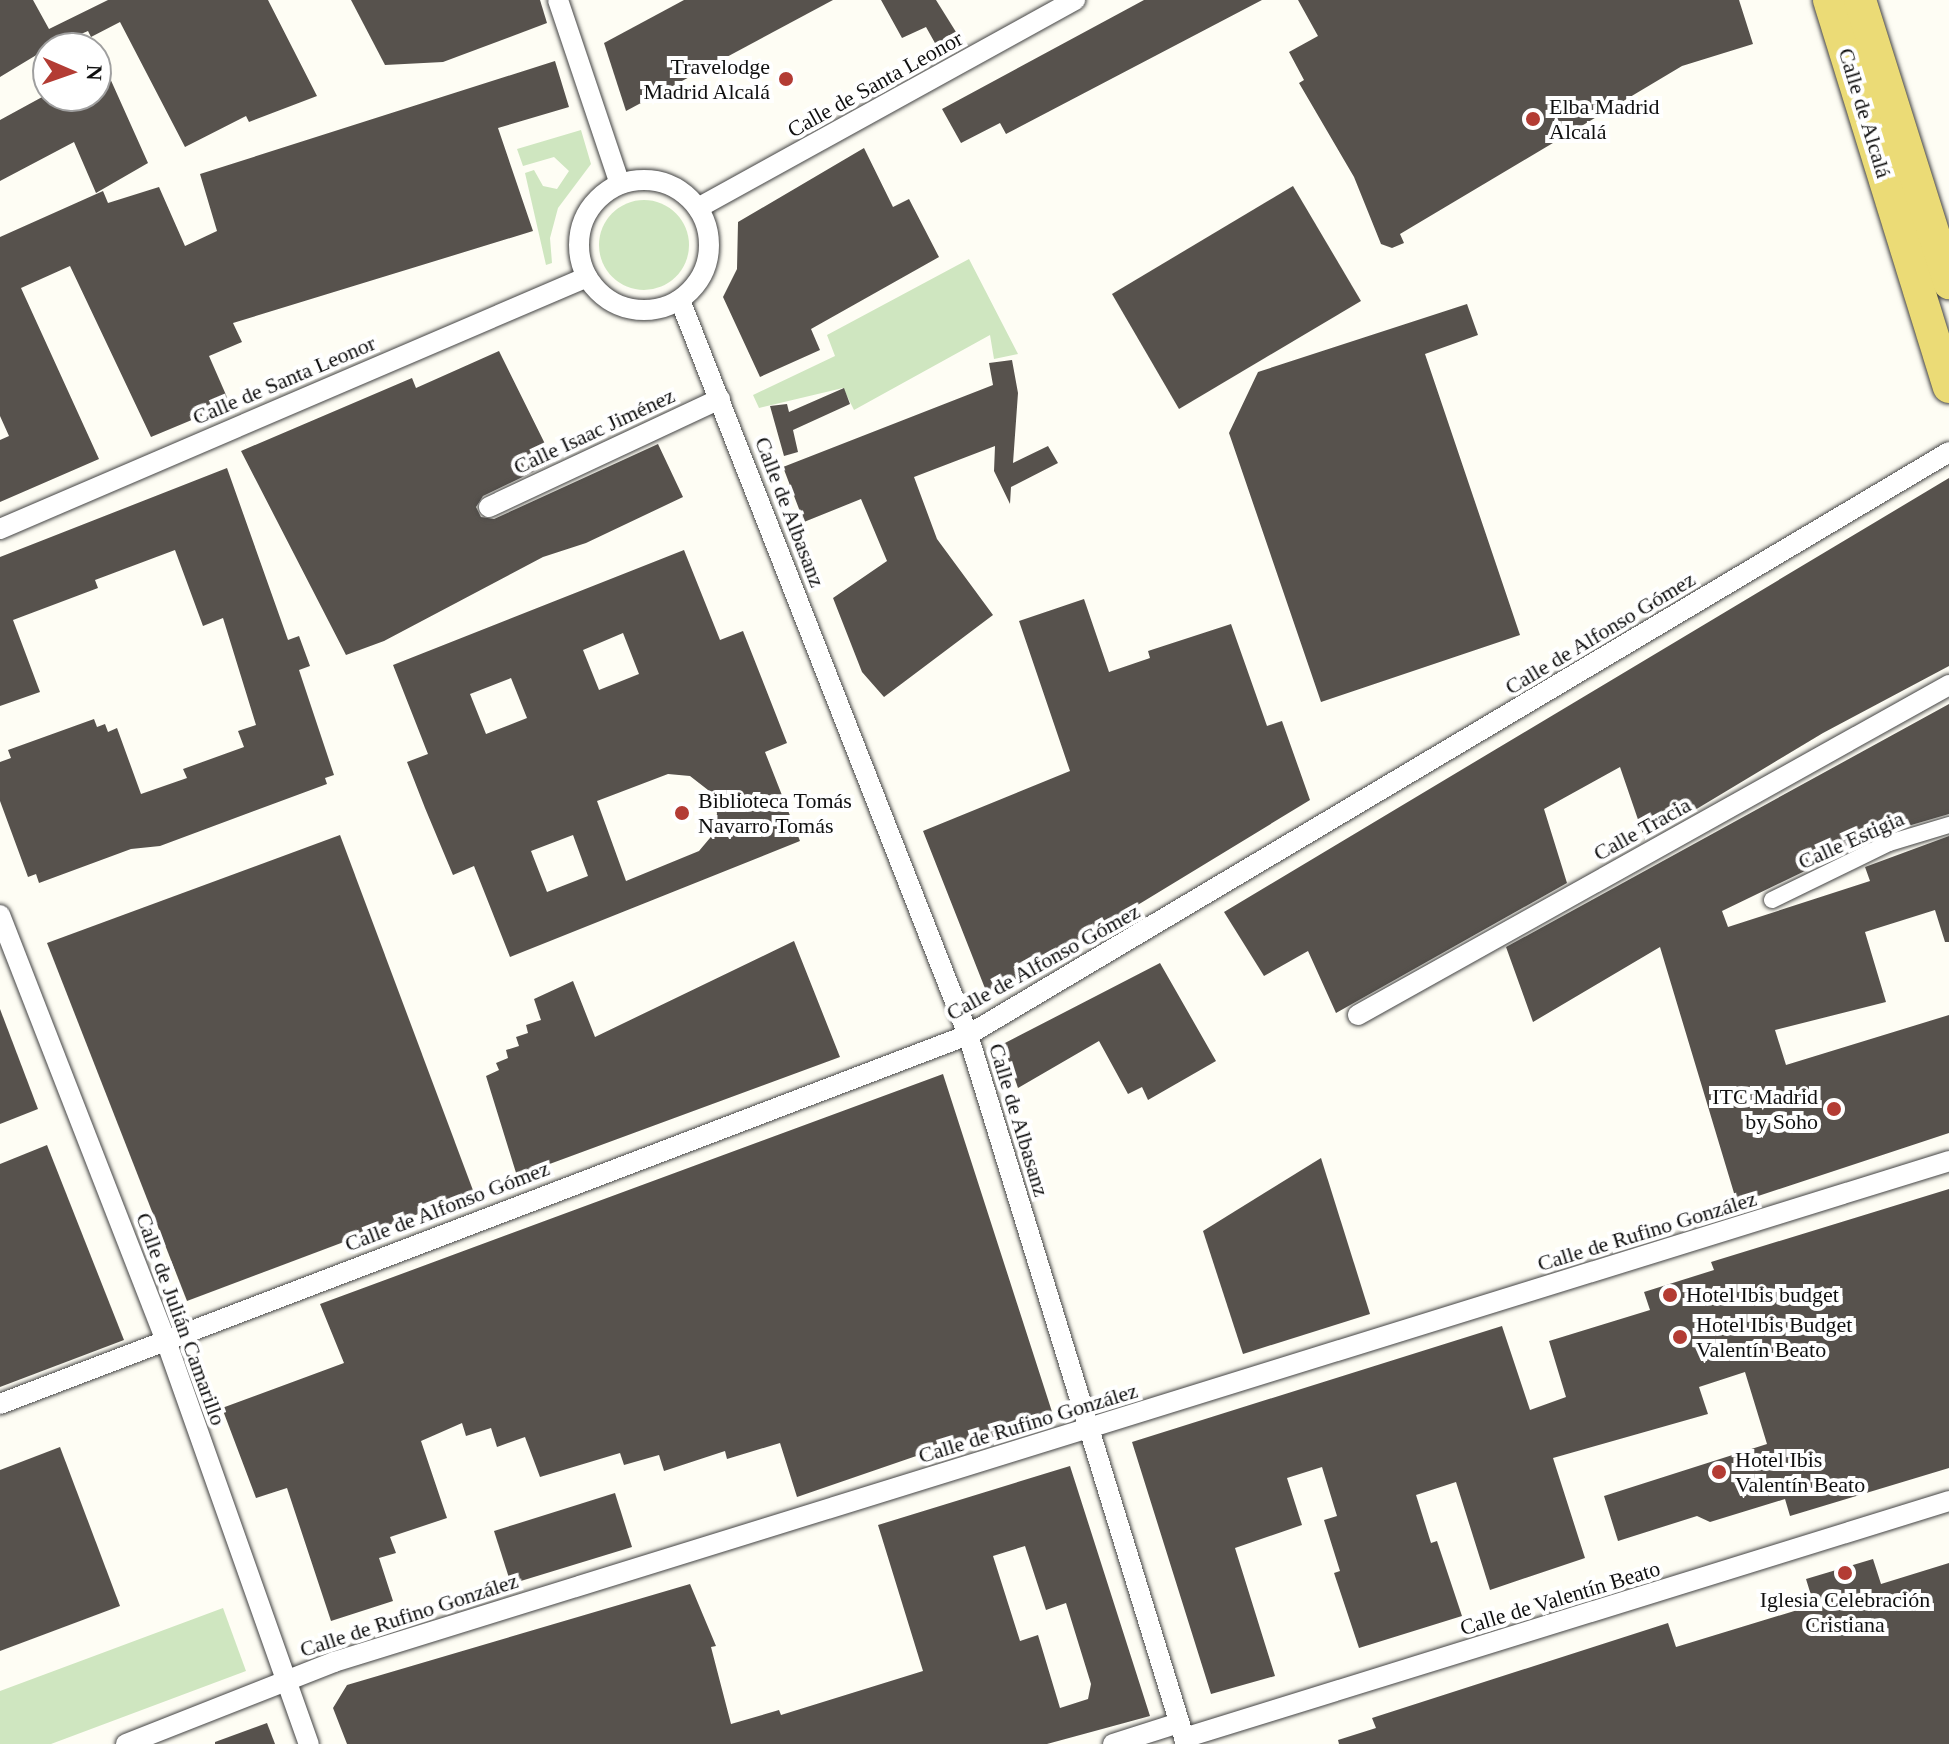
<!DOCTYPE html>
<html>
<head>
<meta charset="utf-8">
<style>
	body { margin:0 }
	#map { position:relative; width:1949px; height:1744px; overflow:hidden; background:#fefdf4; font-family:Georgia,serif }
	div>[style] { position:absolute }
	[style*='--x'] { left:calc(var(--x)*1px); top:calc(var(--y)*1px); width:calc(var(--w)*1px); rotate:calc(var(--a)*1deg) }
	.green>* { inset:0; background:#cfe6c0 }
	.round { border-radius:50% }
	.building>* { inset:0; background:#57524d }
	.roads { filter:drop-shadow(0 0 2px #434343) drop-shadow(0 0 2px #434343) }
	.pedestrian>* { height:16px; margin:-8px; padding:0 8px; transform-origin:8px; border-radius:8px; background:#fff }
	.minor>* { height:20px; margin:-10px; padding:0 10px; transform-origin:10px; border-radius:10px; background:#fff }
	.minor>.ring { margin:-10px; padding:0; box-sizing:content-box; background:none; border:20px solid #fff; border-radius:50% }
	.primary>* { height:32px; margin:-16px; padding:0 16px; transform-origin:16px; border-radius:16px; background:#ebdb76 }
	.dots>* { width:22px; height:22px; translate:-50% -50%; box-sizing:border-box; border:4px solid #fff; border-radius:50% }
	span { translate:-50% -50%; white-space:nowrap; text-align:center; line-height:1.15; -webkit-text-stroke:8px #fff; paint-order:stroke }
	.poi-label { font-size:22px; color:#101010 }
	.right { translate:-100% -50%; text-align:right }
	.left { translate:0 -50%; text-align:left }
	.street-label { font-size:22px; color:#101010 }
	.north { position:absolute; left:32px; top:32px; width:80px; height:80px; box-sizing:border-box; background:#fff; border:2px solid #9f9f9f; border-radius:50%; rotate:92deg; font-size:22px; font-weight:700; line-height:32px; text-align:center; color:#101010 }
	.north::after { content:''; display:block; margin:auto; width:28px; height:36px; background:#b33c34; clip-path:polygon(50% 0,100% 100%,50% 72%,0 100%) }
</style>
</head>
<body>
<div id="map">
	<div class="green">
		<div style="clip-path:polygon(581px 130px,591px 164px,558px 208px,550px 238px,552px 263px,546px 265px,525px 173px,534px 170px,543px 186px,557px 189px,569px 171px,554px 157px,523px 166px,517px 149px)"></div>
		<div class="round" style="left:599px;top:200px;width:90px;height:90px"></div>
		<div style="clip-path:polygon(969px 259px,1018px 354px,994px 359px,990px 335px,854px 410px,843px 388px,759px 408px,753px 395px,835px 356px,827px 335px)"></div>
		<div style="clip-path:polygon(223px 1608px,246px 1671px,51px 1744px,0 1744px,0 1691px)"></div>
	</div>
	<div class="building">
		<div style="clip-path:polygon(0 0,33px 0,49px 29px,108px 0,268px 0,317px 96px,249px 122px,246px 116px,185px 147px,120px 22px,91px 37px,88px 31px,48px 48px,0 77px)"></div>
		<div style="clip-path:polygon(351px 0,540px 0,547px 23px,443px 62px,385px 65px)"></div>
		<div style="clip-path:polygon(684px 0,833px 0,626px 111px,604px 43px)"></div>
		<div style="clip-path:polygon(881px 0,936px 0,961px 40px,940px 52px,926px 27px,902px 38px)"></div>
		<div style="clip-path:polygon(1144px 0,1262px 0,1006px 134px,1000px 123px,961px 143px,942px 109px)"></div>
		<div style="clip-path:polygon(1298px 0,1739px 0,1753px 44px,1682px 66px,1400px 234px,1404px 243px,1392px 248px,1381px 244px,1354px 177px,1299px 83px,1304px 80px,1289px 52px,1318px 36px)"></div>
		<div style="clip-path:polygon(96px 47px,148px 163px,96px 193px,74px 142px,0 181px,0 120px,44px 96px,96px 96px)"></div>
		<div style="clip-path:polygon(555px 61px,569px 107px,498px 128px,533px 231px,233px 323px,242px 342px,209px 356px,230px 404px,151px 437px,70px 266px,21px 288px,99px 459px,0 502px,0 440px,9px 436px,0 416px,0 237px,103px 191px,108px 203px,159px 187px,185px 246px,217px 231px,200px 174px)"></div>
		<div style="clip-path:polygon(864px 148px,893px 207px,909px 199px,939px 257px,811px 329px,820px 350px,760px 377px,723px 297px,737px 269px,738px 222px)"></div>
		<div style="clip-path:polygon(1293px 186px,1361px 301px,1179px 409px,1112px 294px)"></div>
		<div style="clip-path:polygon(1467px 304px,1478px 335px,1425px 354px,1520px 635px,1321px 702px,1229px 433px,1258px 372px)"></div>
		<div style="clip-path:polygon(499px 351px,554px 462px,483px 496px,476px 507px,481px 517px,494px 519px,658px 444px,683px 497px,586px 543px,543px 557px,384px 641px,346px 655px,241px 451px,412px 378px,416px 388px)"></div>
		<div style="clip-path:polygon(1012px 360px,1018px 393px,1013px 463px,1048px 446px,1058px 463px,1011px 487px,1010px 504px,994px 471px,995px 446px,914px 477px,937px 539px,993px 615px,884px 697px,862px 672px,833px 598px,887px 561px,861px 499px,804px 522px,783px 467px,993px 385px,989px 363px)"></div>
		<div style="clip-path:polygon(844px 388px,850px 404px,793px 430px,798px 452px,784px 456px,770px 406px,787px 404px,789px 412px)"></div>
		<div style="clip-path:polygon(227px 468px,288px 640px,299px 636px,310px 666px,299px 670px,334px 775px,325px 778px,327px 784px,160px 846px,131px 849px,39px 883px,36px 874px,28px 877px,0 801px,0 762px,11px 758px,8px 750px,94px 719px,97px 727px,105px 724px,108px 732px,117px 728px,141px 794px,187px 778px,183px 769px,244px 747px,238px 731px,256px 725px,223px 618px,203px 626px,175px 550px,95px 580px,98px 588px,13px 620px,40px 692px,0 706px,0 557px)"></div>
		<div style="clip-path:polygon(1949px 478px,1949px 666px,1823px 733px,1645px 840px,1620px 767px,1544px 809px,1567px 883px,1336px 1013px,1308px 951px,1264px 976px,1224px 912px)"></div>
		<div style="clip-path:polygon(evenodd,684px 550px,720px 640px,743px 631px,769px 697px,787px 743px,765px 752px,800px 841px,510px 957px,474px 866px,453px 875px,425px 808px,407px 762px,428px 754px,393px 665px,684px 550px,623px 633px,639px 674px,599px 690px,583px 650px,623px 633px,684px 550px,511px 678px,527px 718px,486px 734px,470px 694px,511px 678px,684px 550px,668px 774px,690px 776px,708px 790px,717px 813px,715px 832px,699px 851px,626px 881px,597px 801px,668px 774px,684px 550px,573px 835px,588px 876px,547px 892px,531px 851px,573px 835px)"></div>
		<div style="clip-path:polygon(1084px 599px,1109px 672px,1150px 658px,1148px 651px,1231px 624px,1267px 726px,1282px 721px,1310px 800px,988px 996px,923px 831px,1070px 771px,1019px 621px)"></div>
		<div style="clip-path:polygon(1949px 704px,1949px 814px,1884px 833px,1722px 911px,1728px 927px,1870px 881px,1865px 867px,1949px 836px,1949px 942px,1945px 942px,1935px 910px,1865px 932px,1886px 1002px,1775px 1030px,1786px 1065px,1949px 1015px,1949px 1133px,1737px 1203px,1660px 947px,1533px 1022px,1506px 947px)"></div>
		<div style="clip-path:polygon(340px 835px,474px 1193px,187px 1301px,47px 943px)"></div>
		<div style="clip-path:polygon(794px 941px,840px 1057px,517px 1176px,486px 1076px,499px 1070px,496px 1063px,508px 1058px,506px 1050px,519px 1046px,516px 1037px,528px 1033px,526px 1025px,541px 1020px,534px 999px,573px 981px,595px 1037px)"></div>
		<div style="clip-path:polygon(1160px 963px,1216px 1061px,1148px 1100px,1142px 1087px,1128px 1094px,1099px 1041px,1018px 1088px,1003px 1044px)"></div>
		<div style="clip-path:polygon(0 1009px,38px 1109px,0 1124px)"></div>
		<div style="clip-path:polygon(943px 1074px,1054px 1418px,959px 1448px,957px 1442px,797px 1497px,780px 1443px,727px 1459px,725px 1451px,664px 1471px,659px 1455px,624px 1465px,620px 1453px,540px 1477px,525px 1437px,497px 1447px,491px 1428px,466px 1436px,462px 1423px,421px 1441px,447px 1518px,390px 1537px,396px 1553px,379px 1558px,393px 1601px,331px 1621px,287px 1488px,256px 1498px,222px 1408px,344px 1363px,320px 1304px)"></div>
		<div style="clip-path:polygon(47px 1145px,124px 1340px,0 1387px,0 1164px)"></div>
		<div style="clip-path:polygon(1321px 1158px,1370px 1314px,1243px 1354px,1203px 1231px)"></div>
		<div style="clip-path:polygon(1949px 1189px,1949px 1468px,1790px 1516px,1785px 1499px,1710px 1522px,1697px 1516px,1618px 1541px,1604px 1496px,1767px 1444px,1745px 1372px,1699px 1387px,1708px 1414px,1553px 1458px,1585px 1558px,1490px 1590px,1456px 1482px,1416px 1495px,1431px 1543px,1437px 1541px,1462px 1616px,1359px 1648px,1334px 1573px,1340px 1571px,1324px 1520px,1337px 1516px,1322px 1467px,1287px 1478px,1302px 1525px,1235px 1548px,1275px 1676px,1211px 1694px,1132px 1442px,1502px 1326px,1530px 1410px,1566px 1397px,1549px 1341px,1650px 1310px,1644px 1292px,1714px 1270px,1711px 1262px)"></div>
		<div style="clip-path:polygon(60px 1447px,120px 1606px,0 1651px,0 1470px)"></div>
		<div style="clip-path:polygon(evenodd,1070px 1466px,1150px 1716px,1047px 1744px,347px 1744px,333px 1708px,347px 1685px,690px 1584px,716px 1646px,711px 1647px,731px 1724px,779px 1710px,781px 1715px,923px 1671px,878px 1525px,1070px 1466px,1025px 1546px,1046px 1610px,1066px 1603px,1091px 1684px,1088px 1699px,1060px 1708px,1038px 1635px,1020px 1641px,993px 1556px,1025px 1546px)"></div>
		<div style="clip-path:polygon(615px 1493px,632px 1547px,511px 1584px,494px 1531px)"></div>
		<div style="clip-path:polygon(1873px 1559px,1881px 1584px,1949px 1563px,1949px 1744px,1339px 1744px,1338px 1740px,1376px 1728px,1372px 1718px,1668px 1623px,1676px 1647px,1814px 1605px,1806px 1579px)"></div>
		<div style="clip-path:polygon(267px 1723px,275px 1744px,215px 1744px,215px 1742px)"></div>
	</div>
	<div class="roads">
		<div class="pedestrian">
			<div style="--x:1772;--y:900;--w:130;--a:-26"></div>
			<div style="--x:1889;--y:843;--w:63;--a:-16.7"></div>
		</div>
		<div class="minor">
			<div style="--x:558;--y:0;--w:194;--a:71.4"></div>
			<div class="ring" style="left:579px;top:180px;width:110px;height:110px"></div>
			<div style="--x:698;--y:208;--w:431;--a:-28.9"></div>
			<div style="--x:680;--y:300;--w:789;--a:68.6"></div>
			<div style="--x:968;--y:1035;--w:742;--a:72.91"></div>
			<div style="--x:489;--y:507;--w:255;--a:-25.1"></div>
			<div style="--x:0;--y:529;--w:639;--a:-23.23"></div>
			<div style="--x:0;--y:915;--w:454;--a:68.7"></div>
			<div style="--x:165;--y:1338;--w:431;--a:70.5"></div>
			<div style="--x:1358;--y:1015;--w:677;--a:-29.18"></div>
			<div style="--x:0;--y:1404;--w:1036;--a:-20.87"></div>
			<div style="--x:968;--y:1035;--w:1141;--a:-30.72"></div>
			<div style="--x:1184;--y:1738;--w:801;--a:-17.21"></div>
			<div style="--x:126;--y:1744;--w:224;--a:-21.5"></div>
			<div style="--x:334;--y:1662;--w:1691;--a:-17.23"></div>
			<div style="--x:1113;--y:1744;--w:69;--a:-17.7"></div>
		</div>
		<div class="primary">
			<div style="--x:1829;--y:0;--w:405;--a:72.8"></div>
			<div style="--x:1860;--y:0;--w:297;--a:72.5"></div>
		</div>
	</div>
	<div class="dots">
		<div style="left:786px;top:79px;background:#b33c34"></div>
		<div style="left:1533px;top:119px;background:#b33c34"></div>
		<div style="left:682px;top:813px;background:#b33c34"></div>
		<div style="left:1834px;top:1109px;background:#b33c34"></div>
		<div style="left:1670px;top:1295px;background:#b33c34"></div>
		<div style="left:1680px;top:1337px;background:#b33c34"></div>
		<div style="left:1719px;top:1472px;background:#b33c34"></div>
		<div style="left:1845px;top:1573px;background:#b33c34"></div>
	</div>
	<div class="poi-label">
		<span class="right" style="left:770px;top:79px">Travelodge<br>Madrid Alcalá</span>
		<span class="left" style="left:1549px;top:119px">Elba Madrid<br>Alcalá</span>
		<span class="left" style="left:698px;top:813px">Biblioteca Tomás<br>Navarro Tomás</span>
		<span class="right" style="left:1818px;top:1109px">ITC Madrid<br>by Soho</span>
		<span class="left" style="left:1686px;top:1295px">Hotel Ibis budget</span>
		<span class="left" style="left:1696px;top:1337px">Hotel Ibis Budget<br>Valentín Beato</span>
		<span class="left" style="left:1735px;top:1472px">Hotel Ibis<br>Valentín Beato</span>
		<span style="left:1845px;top:1612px">Iglesia Celebración<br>Cristiana</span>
	</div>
	<div class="street-label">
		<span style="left:875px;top:84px;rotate:-29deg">Calle de Santa Leonor</span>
		<span style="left:1865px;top:113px;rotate:73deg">Calle de Alcalá</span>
		<span style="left:284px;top:380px;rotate:-23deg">Calle de Santa Leonor</span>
		<span style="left:594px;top:431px;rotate:-25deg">Calle Isaac Jiménez</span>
		<span style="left:790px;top:512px;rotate:69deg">Calle de Albasanz</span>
		<span style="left:1600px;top:633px;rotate:-31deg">Calle de Alfonso Gómez</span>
		<span style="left:1642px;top:829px;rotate:-29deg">Calle Tracia</span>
		<span style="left:1851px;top:840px;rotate:-24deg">Calle Estigia</span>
		<span style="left:1043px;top:962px;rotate:-29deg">Calle de Alfonso Gómez</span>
		<span style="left:1019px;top:1120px;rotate:73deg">Calle de Albasanz</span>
		<span style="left:447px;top:1206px;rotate:-21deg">Calle de Alfonso Gómez</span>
		<span style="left:1647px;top:1231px;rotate:-17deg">Calle de Rufino González</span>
		<span style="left:181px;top:1319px;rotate:70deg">Calle de Julián Camarillo</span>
		<span style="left:1028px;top:1423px;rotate:-17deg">Calle de Rufino González</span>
		<span style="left:1560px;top:1598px;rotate:-17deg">Calle de Valentín Beato</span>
		<span style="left:409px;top:1615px;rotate:-18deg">Calle de Rufino González</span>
	</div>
	<div class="north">N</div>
</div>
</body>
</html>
